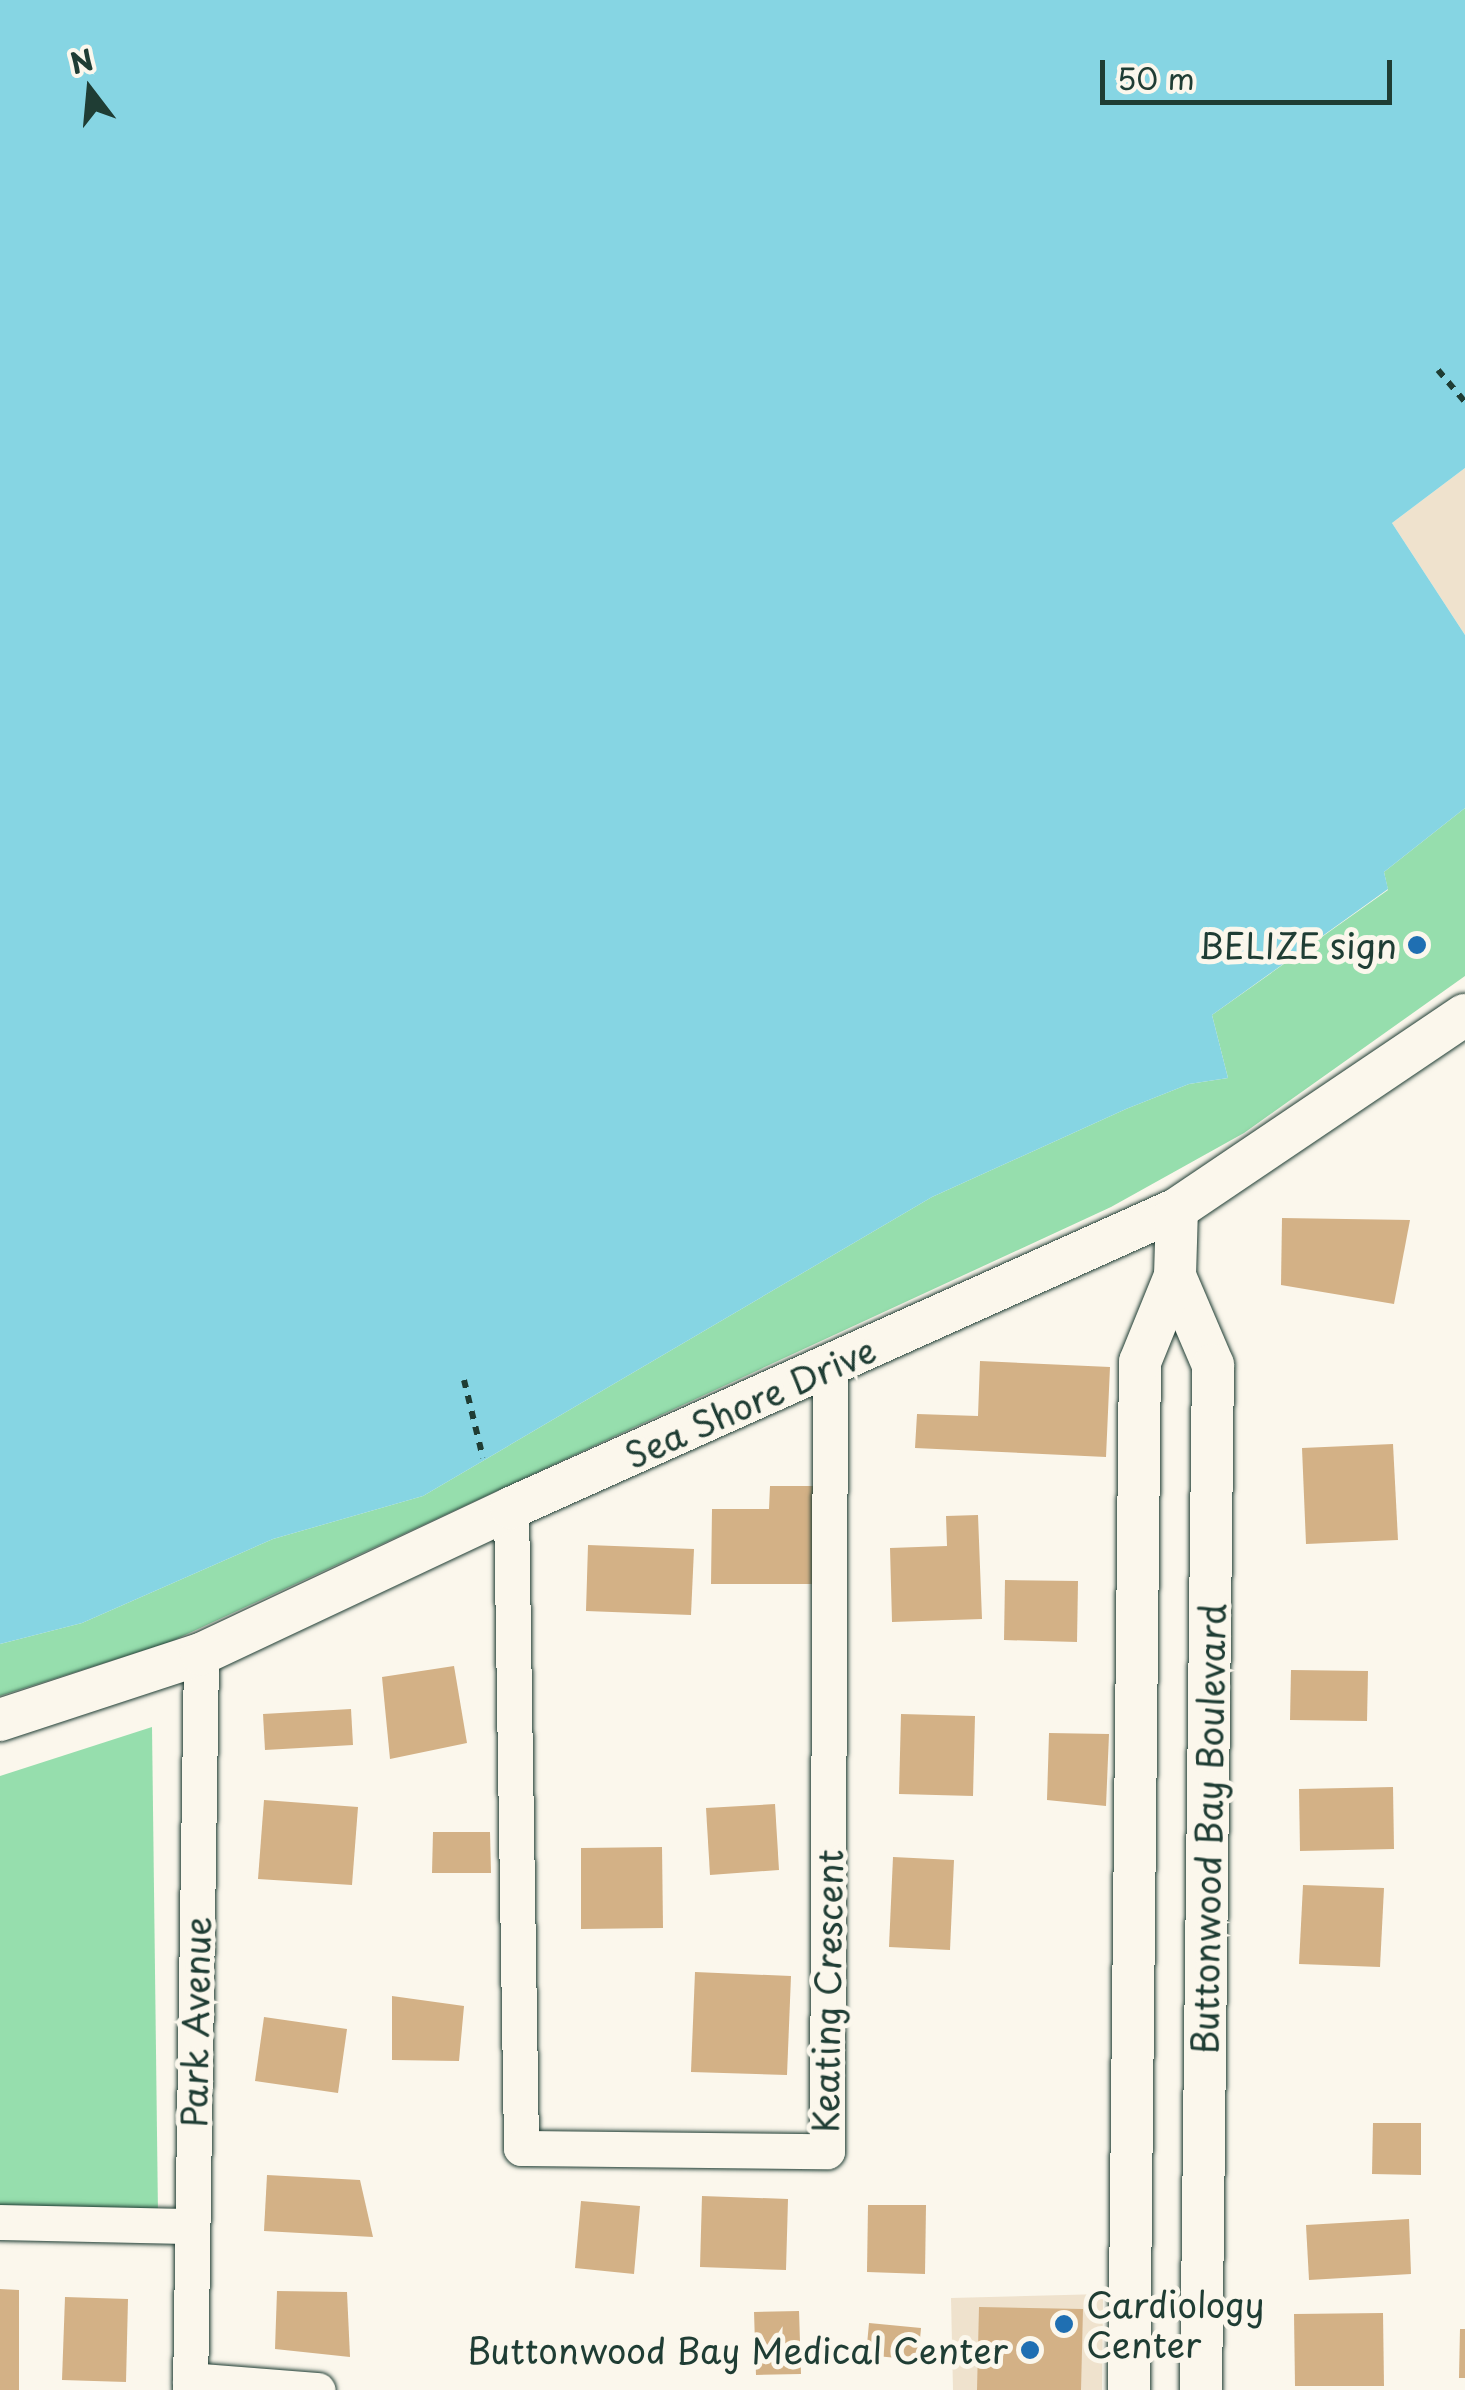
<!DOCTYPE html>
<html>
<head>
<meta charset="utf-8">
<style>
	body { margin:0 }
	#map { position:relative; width:1465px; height:2390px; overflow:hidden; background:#fbf7ec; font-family:"Playpen Sans",sans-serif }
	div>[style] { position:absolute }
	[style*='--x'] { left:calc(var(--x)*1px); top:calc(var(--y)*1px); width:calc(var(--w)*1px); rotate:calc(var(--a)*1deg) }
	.built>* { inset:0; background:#efe2cd }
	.green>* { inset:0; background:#96dead }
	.water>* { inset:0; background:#86d5e3 }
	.building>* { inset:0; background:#d3b186 }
	.path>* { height:6px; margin-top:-3px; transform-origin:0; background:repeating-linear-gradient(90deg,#1f3d34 0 8px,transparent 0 16px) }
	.roads { filter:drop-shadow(0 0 2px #1f3d34) drop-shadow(0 0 2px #1f3d34) }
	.minor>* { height:35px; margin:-17.5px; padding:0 17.5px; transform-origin:17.5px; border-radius:17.5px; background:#fbf7ec }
	.tertiary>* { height:42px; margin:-21px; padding:0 21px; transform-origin:21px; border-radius:21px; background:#fbf7ec }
	.dots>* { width:28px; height:28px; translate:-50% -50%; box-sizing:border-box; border:5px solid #fbf7ec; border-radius:50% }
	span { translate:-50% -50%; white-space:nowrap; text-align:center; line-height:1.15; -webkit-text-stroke:10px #fbf7ec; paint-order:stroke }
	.poi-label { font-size:35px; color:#1f3d34 }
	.right { translate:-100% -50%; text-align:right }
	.left { translate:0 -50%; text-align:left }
	.street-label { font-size:35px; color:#1f3d34 }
	.north { position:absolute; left:40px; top:40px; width:100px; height:100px; -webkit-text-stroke:8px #fbf7ec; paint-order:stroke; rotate:344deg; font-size:28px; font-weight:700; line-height:40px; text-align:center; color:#1f3d34 }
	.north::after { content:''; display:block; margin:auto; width:35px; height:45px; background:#1f3d34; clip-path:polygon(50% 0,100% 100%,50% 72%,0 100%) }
	.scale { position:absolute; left:1100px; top:60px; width:292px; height:45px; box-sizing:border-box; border:5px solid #1f3d34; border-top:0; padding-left:12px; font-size:30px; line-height:35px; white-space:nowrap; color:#1f3d34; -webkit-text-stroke:8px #fbf7ec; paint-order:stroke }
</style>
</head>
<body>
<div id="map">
	<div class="built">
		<div style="clip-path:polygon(1465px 468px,1465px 635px,1392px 523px)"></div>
		<div style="clip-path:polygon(1103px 2294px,1102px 2390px,953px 2390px,951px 2298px)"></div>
	</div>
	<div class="green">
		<div style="clip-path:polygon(1465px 808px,1465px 976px,1244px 1133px,1111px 1207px,170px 1642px,0 1696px,0 1644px,82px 1623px,273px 1539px,423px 1496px,932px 1197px,1126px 1109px,1189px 1084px,1228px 1078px,1212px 1015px,1388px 890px,1384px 872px)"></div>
		<div style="clip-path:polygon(152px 1727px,158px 2215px,0 2207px,0 1776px)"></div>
	</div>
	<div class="water">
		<div style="clip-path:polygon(0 0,1465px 0,1465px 468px,1392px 523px,1465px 635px,1465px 808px,1384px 872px,1388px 889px,1212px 1015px,1228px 1078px,1189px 1084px,1126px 1109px,932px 1197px,423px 1496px,273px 1539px,82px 1623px,0 1644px)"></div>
	</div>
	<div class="building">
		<div style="clip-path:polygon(1282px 1218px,1410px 1220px,1394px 1304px,1281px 1285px)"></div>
		<div style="clip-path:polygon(980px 1361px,1110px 1367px,1106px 1457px,915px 1448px,917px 1414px,978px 1416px)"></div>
		<div style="clip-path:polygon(1393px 1444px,1398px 1540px,1306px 1544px,1302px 1448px)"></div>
		<div style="clip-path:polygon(770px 1486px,818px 1486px,817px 1584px,711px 1584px,712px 1509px,769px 1509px)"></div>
		<div style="clip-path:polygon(978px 1515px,982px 1619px,892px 1622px,890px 1548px,947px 1546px,946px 1516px)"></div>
		<div style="clip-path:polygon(588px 1545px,694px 1549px,691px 1615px,586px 1611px)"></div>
		<div style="clip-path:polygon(1005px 1580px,1078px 1581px,1077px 1642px,1004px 1640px)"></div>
		<div style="clip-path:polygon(454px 1666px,467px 1743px,390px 1759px,382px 1677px)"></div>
		<div style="clip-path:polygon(1291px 1670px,1368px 1671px,1367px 1721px,1290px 1720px)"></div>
		<div style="clip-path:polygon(351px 1709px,353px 1745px,265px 1750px,263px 1714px)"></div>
		<div style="clip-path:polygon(901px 1714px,975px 1716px,973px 1796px,899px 1794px)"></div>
		<div style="clip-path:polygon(1049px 1733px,1109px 1734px,1106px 1806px,1047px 1800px)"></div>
		<div style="clip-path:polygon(1393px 1787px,1394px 1849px,1300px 1851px,1299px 1789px)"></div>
		<div style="clip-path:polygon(264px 1800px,358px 1807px,352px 1885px,258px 1879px)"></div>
		<div style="clip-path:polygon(775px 1804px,779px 1870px,710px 1875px,706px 1808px)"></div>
		<div style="clip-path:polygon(433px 1832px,490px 1832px,491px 1873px,432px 1873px)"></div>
		<div style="clip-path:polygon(662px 1847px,663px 1928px,581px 1929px,581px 1848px)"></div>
		<div style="clip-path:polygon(893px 1857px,954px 1860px,950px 1950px,889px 1947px)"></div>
		<div style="clip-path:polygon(1303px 1885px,1384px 1888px,1380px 1967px,1299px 1964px)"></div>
		<div style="clip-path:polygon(695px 1972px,791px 1976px,787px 2075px,691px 2072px)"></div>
		<div style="clip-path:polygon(392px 1996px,464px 2006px,459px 2061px,392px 2060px)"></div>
		<div style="clip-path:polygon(264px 2017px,347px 2029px,338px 2093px,255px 2081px)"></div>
		<div style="clip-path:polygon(1373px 2123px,1421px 2123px,1421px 2175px,1372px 2174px)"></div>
		<div style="clip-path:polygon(267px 2175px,360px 2180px,373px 2237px,264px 2231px)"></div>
		<div style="clip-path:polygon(702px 2196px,788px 2199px,786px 2270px,700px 2267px)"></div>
		<div style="clip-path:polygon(581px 2201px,640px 2206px,634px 2274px,575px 2268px)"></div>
		<div style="clip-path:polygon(868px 2205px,926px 2205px,925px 2274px,867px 2272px)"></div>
		<div style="clip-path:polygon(1409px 2219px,1411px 2274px,1309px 2280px,1306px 2225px)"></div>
		<div style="clip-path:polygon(0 2289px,19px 2290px,19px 2390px,0 2390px)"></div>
		<div style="clip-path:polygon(277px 2291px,347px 2292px,350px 2357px,275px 2349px)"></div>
		<div style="clip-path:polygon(65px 2297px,128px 2299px,126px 2382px,62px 2380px)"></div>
		<div style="clip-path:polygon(979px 2307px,1083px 2309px,1081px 2390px,977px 2390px)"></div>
		<div style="clip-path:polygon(799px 2311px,801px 2374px,756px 2375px,754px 2312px)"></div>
		<div style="clip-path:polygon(1383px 2313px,1384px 2386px,1295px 2386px,1294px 2314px)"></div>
		<div style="clip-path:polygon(869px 2323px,921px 2328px,918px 2360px,866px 2355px)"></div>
		<div style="clip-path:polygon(1460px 2329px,1465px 2329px,1465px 2378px,1459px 2378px)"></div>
	</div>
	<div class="path">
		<div style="--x:1438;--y:370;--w:42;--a:49.8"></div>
		<div style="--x:464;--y:1380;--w:80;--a:76.3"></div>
	</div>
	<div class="roads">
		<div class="minor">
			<div style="--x:511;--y:1508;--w:640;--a:89.1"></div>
			<div style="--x:521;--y:2148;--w:306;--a:0.6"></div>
			<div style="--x:827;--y:2151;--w:784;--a:-89.78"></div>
			<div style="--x:0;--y:2222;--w:192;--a:1.2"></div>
			<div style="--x:190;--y:2380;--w:128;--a:4.5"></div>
			<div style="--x:190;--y:2390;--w:736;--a:-89.14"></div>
		</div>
		<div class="tertiary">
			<div style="--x:1175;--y:1276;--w:97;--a:66.9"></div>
			<div style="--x:1213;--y:1365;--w:1025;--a:90.67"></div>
			<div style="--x:0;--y:1720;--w:212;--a:-18.2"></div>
			<div style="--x:201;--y:1654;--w:343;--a:-25.2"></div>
			<div style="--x:511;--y:1508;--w:730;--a:-24.18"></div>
			<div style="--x:1177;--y:1209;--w:347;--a:-34"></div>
			<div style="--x:1129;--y:2390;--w:1028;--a:-89.39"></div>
			<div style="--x:1140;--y:1362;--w:93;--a:-67.9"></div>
			<div style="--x:1175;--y:1276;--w:67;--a:-88.3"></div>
		</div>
	</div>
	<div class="dots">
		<div style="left:1417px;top:945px;background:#1f6fb2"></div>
		<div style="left:1064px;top:2324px;background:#1f6fb2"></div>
		<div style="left:1030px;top:2350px;background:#1f6fb2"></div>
	</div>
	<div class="poi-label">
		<span class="right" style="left:1397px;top:945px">BELIZE sign</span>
		<span class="left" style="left:1086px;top:2324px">Cardiology<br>Center</span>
		<span class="right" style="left:1008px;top:2350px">Buttonwood Bay Medical Center</span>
	</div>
	<div class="street-label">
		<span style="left:750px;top:1402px;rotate:-24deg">Sea Shore Drive</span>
		<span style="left:1208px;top:1829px;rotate:-89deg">Buttonwood Bay Boulevard</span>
		<span style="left:827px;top:1991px;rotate:-89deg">Keating Crescent</span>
		<span style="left:195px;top:2022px;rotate:-89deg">Park Avenue</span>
	</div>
	<div class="north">N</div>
	<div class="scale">50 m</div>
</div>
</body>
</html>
